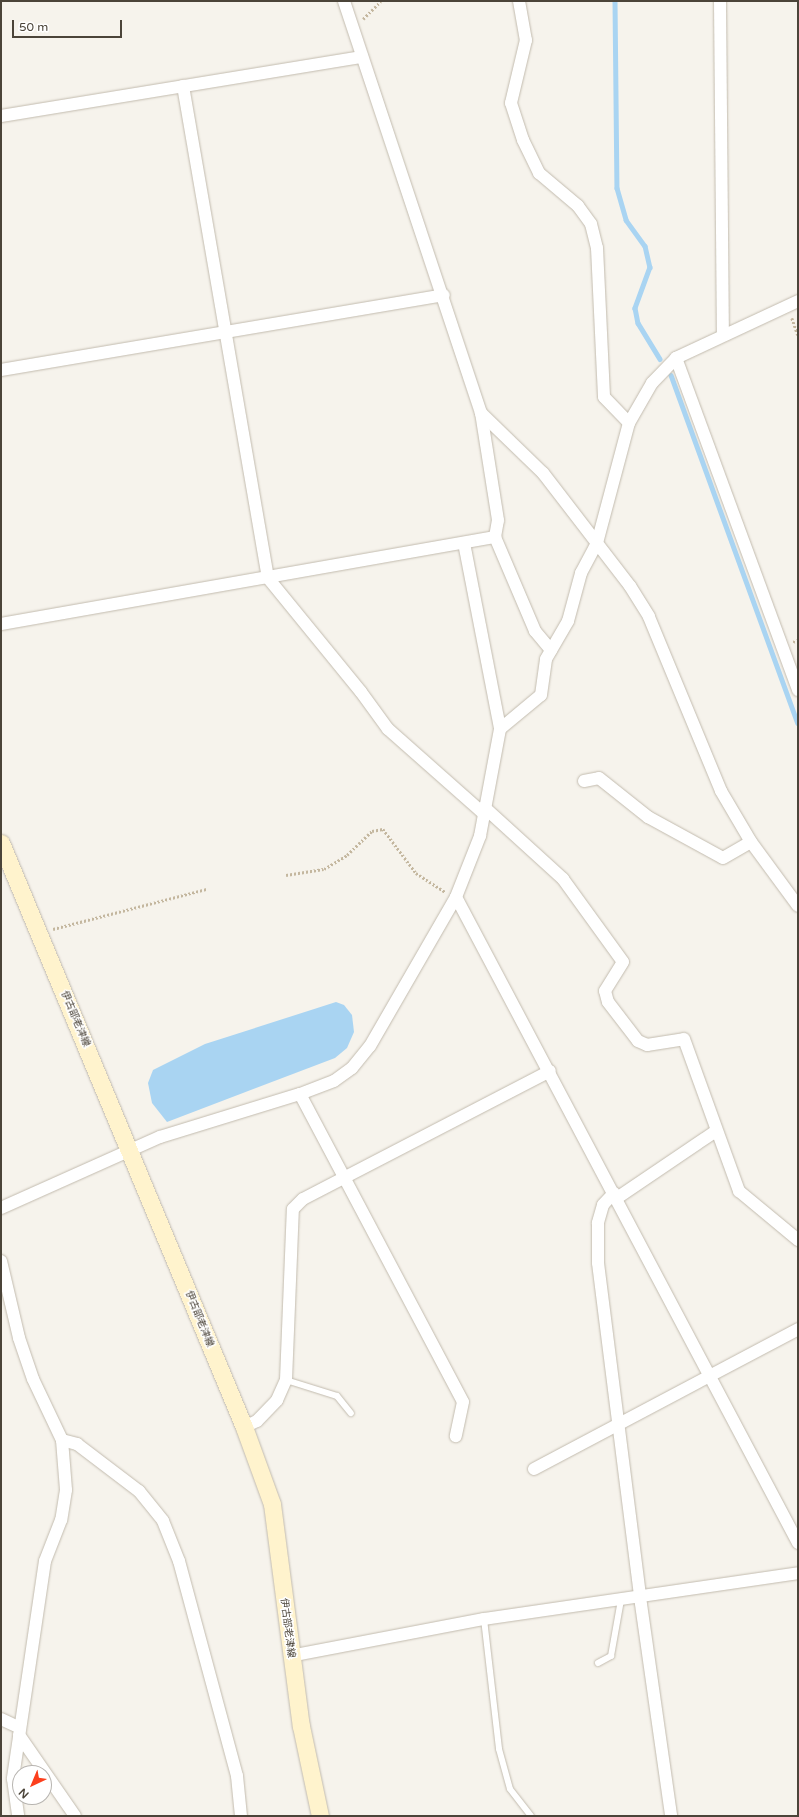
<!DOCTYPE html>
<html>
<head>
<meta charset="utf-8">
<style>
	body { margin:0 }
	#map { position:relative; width:799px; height:1817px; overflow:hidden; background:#f6f3ec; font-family:"Varela Round","Noto Sans JP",sans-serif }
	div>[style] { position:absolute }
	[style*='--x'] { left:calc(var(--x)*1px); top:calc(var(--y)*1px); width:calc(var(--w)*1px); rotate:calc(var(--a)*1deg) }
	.water>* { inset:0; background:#a9d4f2 }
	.stream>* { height:4.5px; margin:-2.25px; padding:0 2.25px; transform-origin:2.25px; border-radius:2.25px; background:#a9d4f2 }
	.path>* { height:2.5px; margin-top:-1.25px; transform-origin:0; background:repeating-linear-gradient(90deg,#c4b79f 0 2px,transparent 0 4px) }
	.roads { filter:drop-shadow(0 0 1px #c2bbae) drop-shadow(0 0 1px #c2bbae) }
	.service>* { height:6px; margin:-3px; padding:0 3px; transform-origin:3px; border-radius:3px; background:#fff }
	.minor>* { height:12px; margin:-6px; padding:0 6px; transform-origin:6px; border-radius:6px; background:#fff }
	.secondary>* { height:17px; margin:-8.5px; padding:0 8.5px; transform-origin:8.5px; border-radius:8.5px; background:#fff3cd }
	span { translate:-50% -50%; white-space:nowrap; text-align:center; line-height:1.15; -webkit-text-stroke:3px #fff; paint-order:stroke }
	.street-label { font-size:10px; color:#4b4439 }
	.frame { position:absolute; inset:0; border:2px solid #4b4439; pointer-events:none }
	.north { position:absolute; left:12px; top:1765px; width:40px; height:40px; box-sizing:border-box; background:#fff; border:1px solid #b7b4b0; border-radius:50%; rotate:224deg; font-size:11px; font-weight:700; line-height:16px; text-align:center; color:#4b4439 }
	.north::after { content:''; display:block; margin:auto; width:14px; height:18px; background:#fc3f1d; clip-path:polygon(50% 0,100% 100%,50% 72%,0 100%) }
	.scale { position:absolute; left:12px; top:20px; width:110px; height:18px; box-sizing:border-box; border:2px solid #4b4439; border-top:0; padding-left:5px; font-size:12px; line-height:14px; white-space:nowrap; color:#4b4439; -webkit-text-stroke:3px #fff; paint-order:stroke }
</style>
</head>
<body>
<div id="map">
	<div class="water">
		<div style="clip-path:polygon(336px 1002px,344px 1005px,352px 1015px,354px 1032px,347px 1048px,335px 1058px,167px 1122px,152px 1103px,148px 1083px,153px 1070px,205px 1044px)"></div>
	</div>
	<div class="stream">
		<div style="--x:615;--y:1;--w:187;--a:89.4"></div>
		<div style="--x:617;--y:188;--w:33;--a:74"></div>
		<div style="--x:626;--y:220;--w:32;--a:54"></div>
		<div style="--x:645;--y:246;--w:22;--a:77"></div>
		<div style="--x:650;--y:267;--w:44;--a:110.1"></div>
		<div style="--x:635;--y:308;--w:15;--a:79"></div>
		<div style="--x:638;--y:323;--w:42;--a:58.6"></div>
		<div style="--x:671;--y:375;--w:370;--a:70"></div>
	</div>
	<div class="path">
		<div style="--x:363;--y:19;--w:25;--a:-45"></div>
		<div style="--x:792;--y:318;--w:18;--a:71"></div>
		<div style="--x:793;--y:642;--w:5;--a:-22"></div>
		<div style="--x:286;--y:875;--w:38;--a:-9"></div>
		<div style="--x:324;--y:869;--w:27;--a:-31"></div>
		<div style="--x:347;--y:855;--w:35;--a:-44"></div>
		<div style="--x:372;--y:831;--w:11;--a:-10"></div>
		<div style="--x:383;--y:829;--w:55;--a:53.1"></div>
		<div style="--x:416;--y:873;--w:35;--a:33"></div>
		<div style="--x:53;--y:929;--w:159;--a:-14.6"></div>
	</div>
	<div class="roads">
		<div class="service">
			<div style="--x:286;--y:1380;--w:53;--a:17.4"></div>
			<div style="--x:337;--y:1396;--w:22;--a:51"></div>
			<div style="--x:484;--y:1619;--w:131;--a:83.4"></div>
			<div style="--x:499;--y:1749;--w:41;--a:74.6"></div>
			<div style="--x:510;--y:1789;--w:34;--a:52"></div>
			<div style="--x:598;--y:1663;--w:15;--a:-28"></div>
			<div style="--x:611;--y:1656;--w:57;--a:-79.9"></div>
		</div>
		<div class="minor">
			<div style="--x:519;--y:1;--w:40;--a:80"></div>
			<div style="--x:526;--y:40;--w:65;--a:103.4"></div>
			<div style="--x:511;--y:103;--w:39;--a:72"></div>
			<div style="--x:523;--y:140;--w:37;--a:64"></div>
			<div style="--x:539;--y:173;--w:51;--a:40.2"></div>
			<div style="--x:578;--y:206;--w:22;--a:54"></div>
			<div style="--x:591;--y:224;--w:25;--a:76"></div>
			<div style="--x:597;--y:248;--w:149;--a:87.3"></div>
			<div style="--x:604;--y:397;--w:36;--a:46"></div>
			<div style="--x:720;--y:1;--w:334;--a:89.5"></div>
			<div style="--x:183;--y:86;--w:499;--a:80.2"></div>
			<div style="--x:268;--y:578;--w:147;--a:50.8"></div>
			<div style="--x:361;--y:692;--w:46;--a:53.9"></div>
			<div style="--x:388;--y:729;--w:127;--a:41.5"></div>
			<div style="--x:1;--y:116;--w:366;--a:-9.3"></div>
			<div style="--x:676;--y:358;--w:354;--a:69.8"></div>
			<div style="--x:1;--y:370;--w:449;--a:-9.6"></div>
			<div style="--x:481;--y:413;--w:86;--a:44.1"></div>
			<div style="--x:543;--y:473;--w:143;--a:52.4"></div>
			<div style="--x:630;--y:586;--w:36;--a:58"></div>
			<div style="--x:649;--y:617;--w:188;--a:67.5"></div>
			<div style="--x:721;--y:791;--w:59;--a:59.5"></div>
			<div style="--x:751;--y:842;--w:79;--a:53.7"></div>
			<div style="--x:495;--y:537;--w:102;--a:66.9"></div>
			<div style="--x:535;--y:631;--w:25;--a:50"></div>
			<div style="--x:464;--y:543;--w:189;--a:79"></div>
			<div style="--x:1;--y:624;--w:502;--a:-9.99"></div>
			<div style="--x:495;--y:537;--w:17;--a:-80"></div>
			<div style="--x:498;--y:520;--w:108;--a:-99"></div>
			<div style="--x:481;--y:413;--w:434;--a:-108.4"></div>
			<div style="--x:584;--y:781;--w:15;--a:-11"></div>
			<div style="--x:599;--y:778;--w:63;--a:38.5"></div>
			<div style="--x:648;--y:817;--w:85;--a:28.7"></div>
			<div style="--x:723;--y:858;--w:32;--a:-30"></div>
			<div style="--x:484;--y:807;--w:107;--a:42.3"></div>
			<div style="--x:563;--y:879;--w:102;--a:54.1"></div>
			<div style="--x:623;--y:962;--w:34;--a:122"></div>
			<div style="--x:605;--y:991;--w:11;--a:75"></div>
			<div style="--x:608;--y:1002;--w:49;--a:52.4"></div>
			<div style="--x:638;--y:1041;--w:10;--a:24"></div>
			<div style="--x:647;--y:1045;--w:37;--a:-9"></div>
			<div style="--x:684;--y:1039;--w:162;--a:70.1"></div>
			<div style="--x:739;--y:1191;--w:77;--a:39.7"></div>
			<div style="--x:456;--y:897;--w:731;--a:62.1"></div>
			<div style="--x:300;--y:1094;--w:348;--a:62.1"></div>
			<div style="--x:463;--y:1402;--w:35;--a:102"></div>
			<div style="--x:614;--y:1193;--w:16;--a:133"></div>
			<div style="--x:603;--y:1205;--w:19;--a:106"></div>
			<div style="--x:598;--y:1223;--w:40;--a:90"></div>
			<div style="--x:598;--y:1263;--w:337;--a:82.8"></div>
			<div style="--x:640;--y:1597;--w:221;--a:81.9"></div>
			<div style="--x:617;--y:1198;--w:120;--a:-34.1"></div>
			<div style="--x:1;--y:1208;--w:174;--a:-24.1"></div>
			<div style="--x:160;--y:1137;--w:146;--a:-17.1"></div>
			<div style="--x:300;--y:1094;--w:36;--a:-21"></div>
			<div style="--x:334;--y:1081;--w:22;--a:-36"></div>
			<div style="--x:352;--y:1068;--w:28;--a:-51"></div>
			<div style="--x:370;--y:1046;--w:172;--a:-60"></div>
			<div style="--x:456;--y:897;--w:66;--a:-68.5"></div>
			<div style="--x:480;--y:836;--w:109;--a:-79.4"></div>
			<div style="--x:500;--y:729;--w:53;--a:-39.7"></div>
			<div style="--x:541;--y:695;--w:36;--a:-82"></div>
			<div style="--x:546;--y:659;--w:44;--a:-59.9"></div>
			<div style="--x:568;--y:621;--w:50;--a:-74.8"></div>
			<div style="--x:581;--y:573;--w:34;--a:-62"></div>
			<div style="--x:597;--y:543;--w:124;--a:-75.1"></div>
			<div style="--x:629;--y:423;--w:46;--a:-60.1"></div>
			<div style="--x:652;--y:383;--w:35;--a:-46"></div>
			<div style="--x:676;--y:358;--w:135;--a:-25"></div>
			<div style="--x:1;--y:1261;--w:79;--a:76.8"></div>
			<div style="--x:19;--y:1338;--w:43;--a:71.1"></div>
			<div style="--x:33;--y:1379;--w:68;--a:64.6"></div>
			<div style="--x:62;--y:1440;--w:50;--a:85.4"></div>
			<div style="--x:66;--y:1490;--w:30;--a:99"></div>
			<div style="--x:61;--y:1520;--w:44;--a:111.3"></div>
			<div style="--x:45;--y:1561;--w:220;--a:98.4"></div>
			<div style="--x:13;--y:1779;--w:37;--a:82"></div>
			<div style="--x:244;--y:1427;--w:14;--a:-25"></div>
			<div style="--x:257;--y:1421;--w:29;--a:-46"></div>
			<div style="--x:277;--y:1400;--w:22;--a:-66"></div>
			<div style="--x:286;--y:1380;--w:171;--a:-87.7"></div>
			<div style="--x:293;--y:1209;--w:14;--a:-45"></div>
			<div style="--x:303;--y:1199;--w:278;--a:-27.4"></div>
			<div style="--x:62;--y:1440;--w:16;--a:15"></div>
			<div style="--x:77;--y:1444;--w:78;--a:37.2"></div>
			<div style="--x:139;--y:1491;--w:38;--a:51"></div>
			<div style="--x:163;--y:1521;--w:43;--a:68.2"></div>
			<div style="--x:179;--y:1561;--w:223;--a:74.9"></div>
			<div style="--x:237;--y:1776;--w:40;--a:84.3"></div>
			<div style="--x:534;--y:1469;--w:299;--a:-27.9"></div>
			<div style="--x:290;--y:1656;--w:197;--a:-10.8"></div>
			<div style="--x:484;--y:1619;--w:317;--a:-8.3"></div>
			<div style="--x:1;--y:1719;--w:21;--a:25"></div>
			<div style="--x:19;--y:1735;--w:98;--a:55.3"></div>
		</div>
		<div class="secondary">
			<div style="--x:1;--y:843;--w:633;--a:67.41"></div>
			<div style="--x:244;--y:1427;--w:82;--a:70"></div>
			<div style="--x:272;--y:1504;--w:224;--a:82.6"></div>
			<div style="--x:301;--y:1726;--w:92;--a:78.1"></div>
		</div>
	</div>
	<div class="street-label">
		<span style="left:75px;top:1019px;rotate:67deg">伊古部老津線</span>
		<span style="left:199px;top:1319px;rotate:68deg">伊古部老津線</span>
		<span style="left:287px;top:1628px;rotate:83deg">伊古部老津線</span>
	</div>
	<div class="frame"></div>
	<div class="north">N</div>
	<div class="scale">50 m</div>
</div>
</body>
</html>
